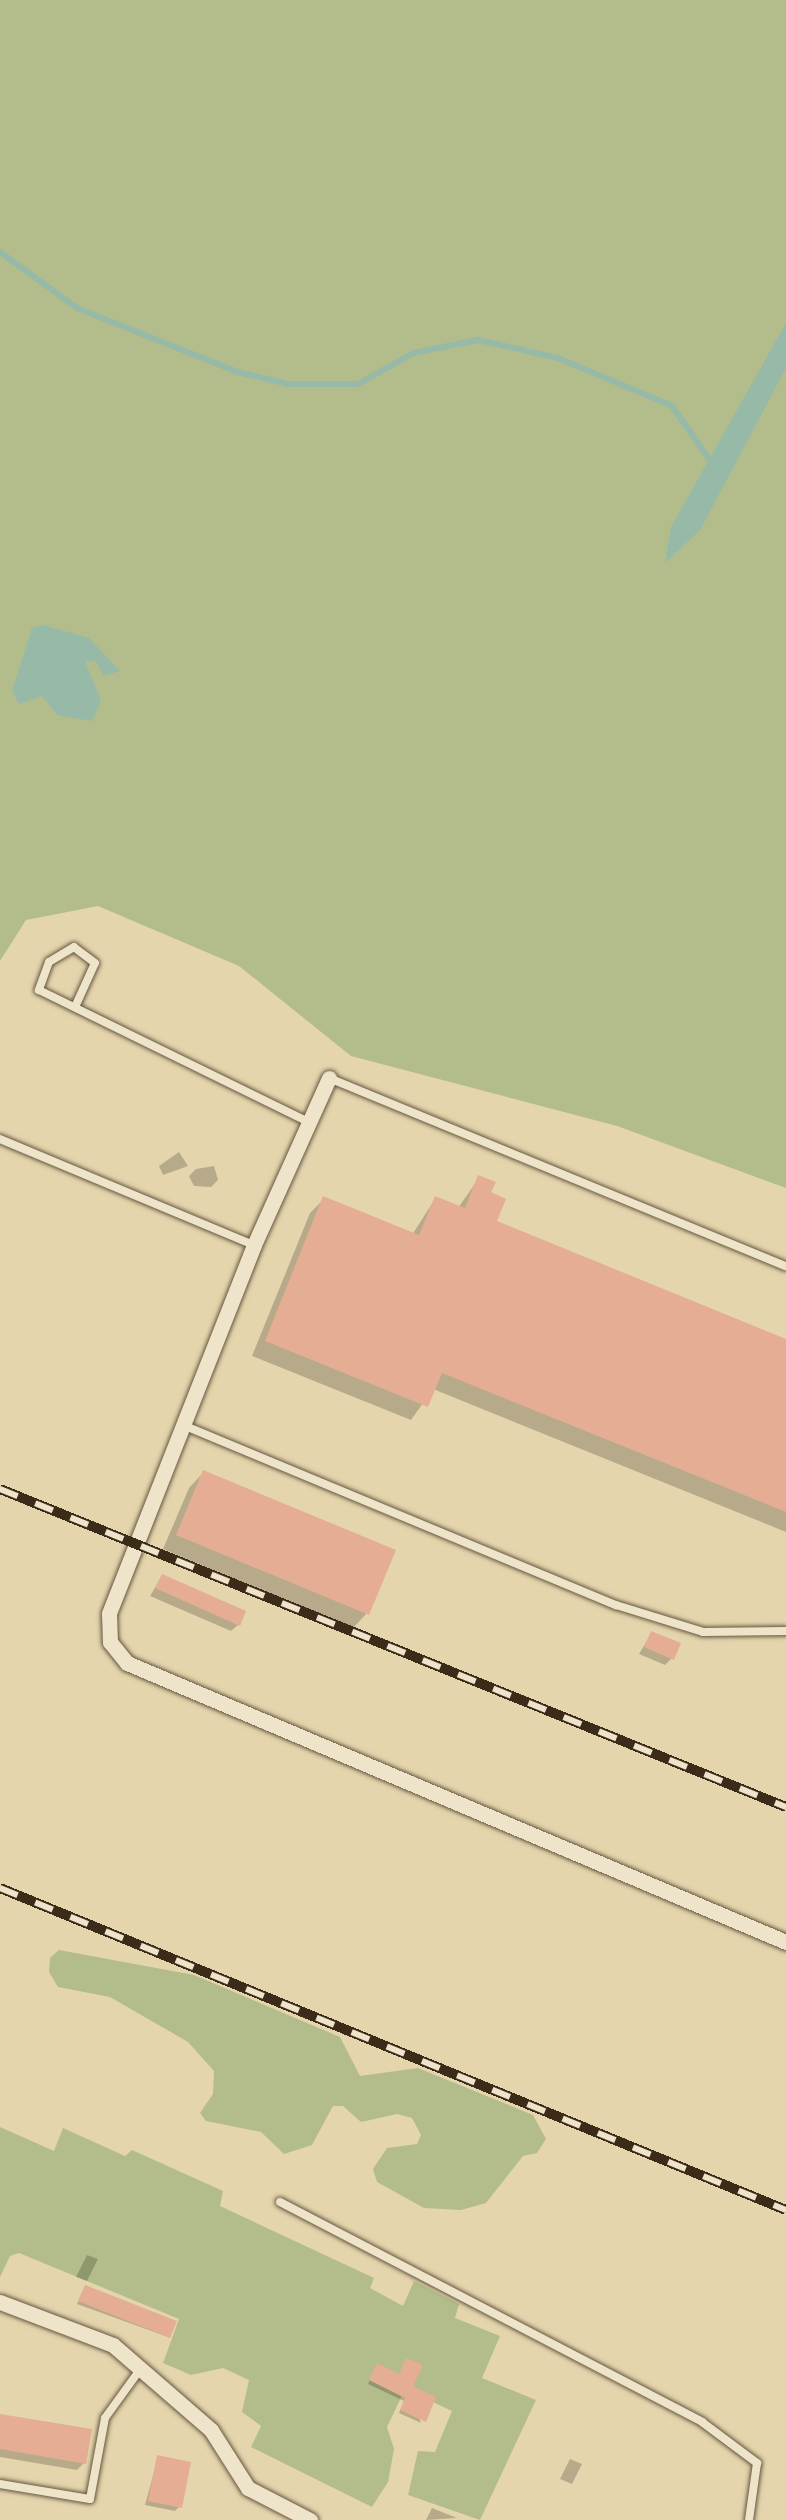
<!DOCTYPE html>
<html>
<head>
<meta charset="utf-8">
<style>
	body { margin:0 }
	#map { position:relative; width:786px; height:2520px; overflow:hidden; background:#e4d5ad; font-family:Vollkorn,serif }
	div>[style] { position:absolute }
	[style*='--x'] { left:calc(var(--x)*1px); top:calc(var(--y)*1px); width:calc(var(--w)*1px); rotate:calc(var(--a)*1deg) }
	.green>* { inset:0; background:#b3bd8b }
	.water>* { inset:0; background:#96b9a8 }
	.shadow>* { inset:0; background:#0003 }
	.stream>* { height:6px; margin:-3px; padding:0 3px; transform-origin:3px; border-radius:3px; background:#96b9a8 }
	.building>* { inset:0; background:#e5ad93 }
	.roads { filter:drop-shadow(0 0 2px #67563f) drop-shadow(0 0 2px #67563f) }
	.service>* { height:8px; margin:-4px; padding:0 4px; transform-origin:4px; border-radius:4px; background:#ede4ca }
	.minor>* { height:15px; margin:-7.5px; padding:0 7.5px; transform-origin:7.5px; border-radius:7.5px; background:#ede4ca }
	.rail>* { height:10px; margin-top:-5px; transform-origin:0; background:repeating-linear-gradient(90deg,#ede4ca 0 19px,#3d2b1a 0 38px); box-sizing:border-box; border-block:2px solid #3d2b1a }
	span { translate:-50% -50%; white-space:nowrap; text-align:center; line-height:1.15; -webkit-text-stroke:8px #ede4ca; paint-order:stroke }
</style>
</head>
<body>
<div id="map">
	<div class="green">
		<div style="clip-path:polygon(0 0,786px 0,786px 1188px,617px 1126px,351px 1056px,239px 966px,98px 906px,26px 920px,0 961px)"></div>
		<div style="clip-path:polygon(59px 1950px,194px 1975px,340px 2037px,360px 2076px,418px 2068px,533px 2115px,546px 2139px,537px 2153px,523px 2156px,486px 2203px,461px 2210px,424px 2208px,377px 2182px,373px 2169px,387px 2148px,417px 2144px,421px 2135px,412px 2118px,397px 2114px,361px 2122px,343px 2106px,333px 2106px,312px 2145px,284px 2154px,261px 2132px,206px 2121px,200px 2113px,213px 2094px,214px 2071px,188px 2042px,110px 1997px,58px 1987px,49px 1972px,50px 1958px)"></div>
		<div style="clip-path:polygon(0 2127px,54px 2151px,63px 2128px,125px 2156px,132px 2150px,223px 2191px,220px 2206px,374px 2278px,370px 2288px,403px 2306px,414px 2281px,459px 2304px,455px 2318px,500px 2336px,482px 2378px,536px 2400px,480px 2520px,408px 2495px,418px 2451px,435px 2452px,452px 2411px,405px 2389px,387px 2427px,394px 2449px,388px 2482px,372px 2507px,251px 2447px,261px 2426px,242px 2412px,249px 2380px,223px 2368px,191px 2375px,163px 2363px,179px 2319px,19px 2253px,10px 2256px,0 2277px)"></div>
	</div>
	<div class="water">
		<div style="clip-path:polygon(786px 323px,786px 368px,700px 530px,665px 563px,671px 527px)"></div>
		<div style="clip-path:polygon(43px 625px,89px 638px,120px 671px,104px 676px,96px 662px,85px 661px,101px 701px,92px 721px,57px 715px,42px 696px,19px 704px,12px 691px,32px 628px)"></div>
	</div>
	<div class="shadow">
		<div style="clip-path:polygon(179px 1152px,188px 1166px,163px 1175px,159px 1166px)"></div>
		<div style="clip-path:polygon(214px 1166px,218px 1180px,211px 1187px,194px 1186px,189px 1176px,196px 1169px)"></div>
		<div style="clip-path:polygon(479px 1178px,494px 1223px,786px 1341px,786px 1532px,433px 1389px,411px 1420px,252px 1356px,310px 1213px,324px 1199px,412px 1235px,435px 1199px,458px 1208px)"></div>
		<div style="clip-path:polygon(203px 1473px,367px 1613px,353px 1628px,163px 1549px,189px 1488px)"></div>
		<div style="clip-path:polygon(162px 1576px,238px 1625px,231px 1631px,150px 1596px)"></div>
		<div style="clip-path:polygon(651px 1634px,672px 1658px,665px 1665px,639px 1654px)"></div>
		<div style="clip-path:polygon(87px 2255px,98px 2259px,87px 2281px,76px 2277px)"></div>
		<div style="clip-path:polygon(85px 2288px,174px 2323px,168px 2337px,77px 2304px)"></div>
		<div style="clip-path:polygon(375px 2369px,409px 2388px,421px 2423px,399px 2413px,404px 2401px,368px 2384px)"></div>
		<div style="clip-path:polygon(0 2416px,84px 2463px,77px 2470px,0 2457px)"></div>
		<div style="clip-path:polygon(158px 2458px,179px 2507px,175px 2511px,145px 2505px)"></div>
		<div style="clip-path:polygon(570px 2459px,582px 2464px,572px 2484px,560px 2479px)"></div>
		<div style="clip-path:polygon(432px 2508px,457px 2518px,426px 2520px)"></div>
	</div>
	<div class="stream">
		<div style="--x:0;--y:252;--w:95;--a:36"></div>
		<div style="--x:77;--y:308;--w:173;--a:21.7"></div>
		<div style="--x:238;--y:372;--w:51;--a:13.5"></div>
		<div style="--x:288;--y:384;--w:70;--a:0"></div>
		<div style="--x:358;--y:384;--w:64;--a:-29"></div>
		<div style="--x:414;--y:353;--w:65;--a:-11.5"></div>
		<div style="--x:478;--y:340;--w:82;--a:12.7"></div>
		<div style="--x:558;--y:358;--w:124;--a:22.8"></div>
		<div style="--x:672;--y:406;--w:68;--a:55.1"></div>
	</div>
	<div class="building">
		<div style="clip-path:polygon(478px 1175px,496px 1182px,491px 1192px,506px 1199px,497px 1221px,786px 1339px,786px 1512px,442px 1373px,428px 1407px,265px 1341px,323px 1196px,419px 1235px,435px 1196px,465px 1208px)"></div>
		<div style="clip-path:polygon(203px 1470px,396px 1550px,369px 1615px,176px 1535px)"></div>
		<div style="clip-path:polygon(162px 1574px,246px 1611px,240px 1626px,155px 1588px)"></div>
		<div style="clip-path:polygon(651px 1631px,681px 1643px,674px 1660px,644px 1647px)"></div>
		<div style="clip-path:polygon(85px 2285px,177px 2321px,170px 2338px,78px 2301px)"></div>
		<div style="clip-path:polygon(406px 2358px,423px 2365px,413px 2386px,436px 2397px,426px 2422px,400px 2410px,405px 2398px,369px 2380px,377px 2363px,399px 2374px)"></div>
		<div style="clip-path:polygon(0 2414px,92px 2429px,86px 2464px,0 2449px)"></div>
		<div style="clip-path:polygon(157px 2455px,191px 2462px,182px 2508px,148px 2501px)"></div>
	</div>
	<div class="roads">
		<div class="service">
			<div style="--x:75;--y:1007;--w:48;--a:-65.6"></div>
			<div style="--x:95;--y:963;--w:26;--a:-143"></div>
			<div style="--x:74;--y:947;--w:29;--a:149"></div>
			<div style="--x:49;--y:962;--w:30;--a:110"></div>
			<div style="--x:39;--y:990;--w:301;--a:26.1"></div>
			<div style="--x:329;--y:1078;--w:494;--a:22.4"></div>
			<div style="--x:0;--y:1139;--w:275;--a:22.7"></div>
			<div style="--x:183;--y:1425;--w:469;--a:22.6"></div>
			<div style="--x:616;--y:1605;--w:91;--a:17.2"></div>
			<div style="--x:703;--y:1632;--w:83;--a:-0.7"></div>
			<div style="--x:280;--y:2202;--w:476;--a:27.5"></div>
			<div style="--x:702;--y:2422;--w:69;--a:36.7"></div>
			<div style="--x:757;--y:2463;--w:58;--a:98"></div>
			<div style="--x:0;--y:2484;--w:91;--a:9.5"></div>
			<div style="--x:90;--y:2499;--w:82;--a:-79.5"></div>
			<div style="--x:105;--y:2418;--w:58;--a:-54.1"></div>
		</div>
		<div class="minor">
			<div style="--x:329;--y:1078;--w:183;--a:114.2"></div>
			<div style="--x:254;--y:1245;--w:396;--a:111.5"></div>
			<div style="--x:109;--y:1614;--w:28;--a:88"></div>
			<div style="--x:110;--y:1642;--w:27;--a:51"></div>
			<div style="--x:127;--y:1663;--w:716;--a:22.95"></div>
			<div style="--x:0;--y:2302;--w:121;--a:20.8"></div>
			<div style="--x:113;--y:2345;--w:130;--a:40.9"></div>
			<div style="--x:211;--y:2430;--w:69;--a:57.5"></div>
			<div style="--x:248;--y:2488;--w:70;--a:27.3"></div>
		</div>
	</div>
	<div class="rail">
		<div style="--x:0;--y:1489;--w:848;--a:22.03"></div>
		<div style="--x:0;--y:1888;--w:849;--a:22.28"></div>
	</div>
</div>
</body>
</html>
